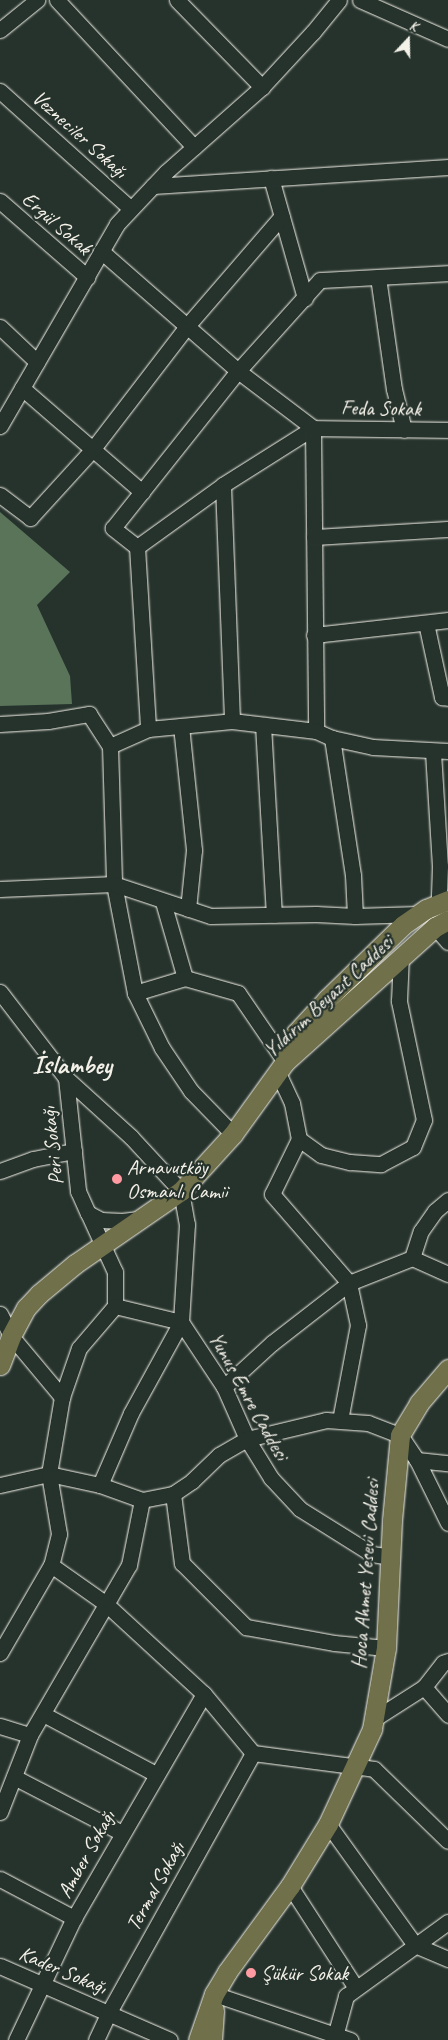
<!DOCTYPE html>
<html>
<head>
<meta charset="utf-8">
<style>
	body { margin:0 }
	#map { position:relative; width:448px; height:2040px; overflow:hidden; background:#26332d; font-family:Caveat,sans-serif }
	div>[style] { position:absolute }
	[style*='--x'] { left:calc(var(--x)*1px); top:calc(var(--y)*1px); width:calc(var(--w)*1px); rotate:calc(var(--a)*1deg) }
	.green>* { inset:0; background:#5a745a }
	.roads { filter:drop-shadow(0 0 1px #f4f1e8) drop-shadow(0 0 1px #f4f1e8) }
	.minor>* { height:15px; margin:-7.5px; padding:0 7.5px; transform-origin:7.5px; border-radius:7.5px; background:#26332d }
	.major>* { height:19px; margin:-9.5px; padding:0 9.5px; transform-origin:9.5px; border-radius:9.5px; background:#70704a }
	.dots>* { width:14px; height:14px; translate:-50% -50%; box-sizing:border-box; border:2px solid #26332d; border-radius:50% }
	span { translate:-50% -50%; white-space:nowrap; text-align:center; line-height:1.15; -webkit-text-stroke:4.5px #26332d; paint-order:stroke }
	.street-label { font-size:21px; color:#f4f1e8 }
	.poi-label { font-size:21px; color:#f4f1e8 }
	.left { translate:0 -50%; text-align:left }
	.district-label { font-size:26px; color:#f4f1e8; font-weight:700 }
	.north { position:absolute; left:383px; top:15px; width:50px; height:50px; -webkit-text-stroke:4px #26332d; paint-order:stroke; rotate:21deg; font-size:14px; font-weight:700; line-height:20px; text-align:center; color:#f4f1e8 }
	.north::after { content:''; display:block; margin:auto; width:18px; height:22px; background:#f4f1e8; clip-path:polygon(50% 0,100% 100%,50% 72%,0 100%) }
</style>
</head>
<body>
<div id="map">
	<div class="green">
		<div style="clip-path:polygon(0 512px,70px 572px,37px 605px,70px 676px,72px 704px,0 706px)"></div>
	</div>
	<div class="roads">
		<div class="minor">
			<div style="--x:57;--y:0;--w:201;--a:47"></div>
			<div style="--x:177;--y:0;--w:122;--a:45.7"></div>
			<div style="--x:360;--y:0;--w:96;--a:23.9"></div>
			<div style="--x:0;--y:30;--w:48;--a:-39"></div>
			<div style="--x:0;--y:91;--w:176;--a:42"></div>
			<div style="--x:271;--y:178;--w:125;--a:74.2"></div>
			<div style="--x:153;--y:186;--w:296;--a:-3.7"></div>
			<div style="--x:0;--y:201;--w:116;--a:41.1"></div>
			<div style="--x:101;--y:251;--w:182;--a:41.2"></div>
			<div style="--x:238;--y:371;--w:94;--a:37.2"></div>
			<div style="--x:378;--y:277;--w:113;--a:81.9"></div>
			<div style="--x:394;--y:389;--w:42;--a:76.3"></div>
			<div style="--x:0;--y:327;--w:51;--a:43.4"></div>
			<div style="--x:22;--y:388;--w:159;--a:40.9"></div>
			<div style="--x:0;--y:426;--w:233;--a:-59.9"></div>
			<div style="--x:117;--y:224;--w:71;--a:-46.7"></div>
			<div style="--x:166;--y:172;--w:128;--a:-41.5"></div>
			<div style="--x:262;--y:87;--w:75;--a:-47.2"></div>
			<div style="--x:313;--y:32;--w:41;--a:-50.9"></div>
			<div style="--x:313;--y:428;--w:107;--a:147.7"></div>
			<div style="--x:223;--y:485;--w:106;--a:144.2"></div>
			<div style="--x:137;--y:547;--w:31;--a:-142"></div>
			<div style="--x:113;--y:528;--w:201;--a:-51.5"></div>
			<div style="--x:238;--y:371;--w:122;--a:-48"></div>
			<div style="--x:320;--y:280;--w:128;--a:-3.1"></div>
			<div style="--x:313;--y:428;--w:303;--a:89.4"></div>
			<div style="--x:313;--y:428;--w:135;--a:0.8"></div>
			<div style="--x:223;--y:485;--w:236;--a:87.8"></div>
			<div style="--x:0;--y:495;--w:38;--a:37"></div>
			<div style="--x:30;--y:518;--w:92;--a:-47.6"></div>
			<div style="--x:92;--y:450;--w:156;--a:-52.5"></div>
			<div style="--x:187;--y:326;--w:145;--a:-49.2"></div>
			<div style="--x:314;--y:537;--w:134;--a:-3.4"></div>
			<div style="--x:137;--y:547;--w:182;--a:86.5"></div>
			<div style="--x:426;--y:623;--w:76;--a:77.8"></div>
			<div style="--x:442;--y:697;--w:6;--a:9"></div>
			<div style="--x:314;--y:635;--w:135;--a:-6.4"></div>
			<div style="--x:0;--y:724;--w:48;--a:-3.6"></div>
			<div style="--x:48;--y:721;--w:42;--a:-9.7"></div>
			<div style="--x:89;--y:714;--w:38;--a:57"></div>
			<div style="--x:110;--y:746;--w:138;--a:88.3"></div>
			<div style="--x:114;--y:884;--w:111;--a:79.1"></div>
			<div style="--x:135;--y:993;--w:61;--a:63.9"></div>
			<div style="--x:162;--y:1048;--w:52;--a:56"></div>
			<div style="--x:191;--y:1091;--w:60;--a:45.7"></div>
			<div style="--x:263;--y:725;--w:190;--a:86.7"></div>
			<div style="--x:181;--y:726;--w:125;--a:84"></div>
			<div style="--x:194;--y:850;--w:59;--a:95.8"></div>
			<div style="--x:332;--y:738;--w:139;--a:81.3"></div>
			<div style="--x:353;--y:875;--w:41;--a:87.2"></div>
			<div style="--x:110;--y:746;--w:42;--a:-24.1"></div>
			<div style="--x:148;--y:729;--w:84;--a:-5.4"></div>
			<div style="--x:232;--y:721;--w:85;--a:6.8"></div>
			<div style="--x:316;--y:731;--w:17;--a:24"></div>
			<div style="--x:332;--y:738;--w:42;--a:12.4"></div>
			<div style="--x:373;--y:747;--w:75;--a:3.1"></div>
			<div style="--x:433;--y:752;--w:114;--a:86.5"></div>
			<div style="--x:440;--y:866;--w:37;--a:92"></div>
			<div style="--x:0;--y:889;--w:114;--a:-2.5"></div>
			<div style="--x:114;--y:884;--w:102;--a:18.3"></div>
			<div style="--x:211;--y:916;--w:105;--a:-1.1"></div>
			<div style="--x:316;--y:914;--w:39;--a:3"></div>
			<div style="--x:355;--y:916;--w:63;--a:-1.8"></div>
			<div style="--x:163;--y:902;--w:79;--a:73.9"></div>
			<div style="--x:435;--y:927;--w:20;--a:49"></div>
			<div style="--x:0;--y:992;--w:108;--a:52.5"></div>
			<div style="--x:66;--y:1078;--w:88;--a:42.2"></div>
			<div style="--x:131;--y:1137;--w:74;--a:47.2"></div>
			<div style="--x:181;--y:1191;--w:34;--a:80"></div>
			<div style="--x:187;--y:1224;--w:98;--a:93.5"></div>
			<div style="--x:181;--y:1322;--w:78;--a:56.5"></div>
			<div style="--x:224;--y:1387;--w:57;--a:66.1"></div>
			<div style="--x:247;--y:1439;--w:46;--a:58.4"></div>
			<div style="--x:271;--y:1478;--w:42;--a:46.9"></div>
			<div style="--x:300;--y:1509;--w:85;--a:32"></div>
			<div style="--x:372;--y:1554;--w:19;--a:9"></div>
			<div style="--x:135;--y:993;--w:52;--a:-16.7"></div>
			<div style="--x:185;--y:978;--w:55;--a:15.8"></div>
			<div style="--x:238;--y:993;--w:83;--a:55.7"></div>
			<div style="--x:278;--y:1073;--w:33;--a:65"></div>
			<div style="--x:292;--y:1103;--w:37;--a:79"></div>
			<div style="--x:299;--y:1139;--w:61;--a:116.1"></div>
			<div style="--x:272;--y:1194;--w:118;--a:49.1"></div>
			<div style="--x:349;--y:1283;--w:43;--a:77.9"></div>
			<div style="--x:358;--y:1325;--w:97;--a:100.7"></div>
			<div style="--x:66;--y:1078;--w:114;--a:83.9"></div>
			<div style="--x:78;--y:1191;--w:24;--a:66"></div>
			<div style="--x:88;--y:1213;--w:15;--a:28"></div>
			<div style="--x:101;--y:1220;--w:21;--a:3"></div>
			<div style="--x:122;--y:1221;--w:17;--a:-7"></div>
			<div style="--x:299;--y:1139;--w:27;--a:36"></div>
			<div style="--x:321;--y:1155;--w:30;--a:14"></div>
			<div style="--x:350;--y:1162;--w:31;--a:4"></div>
			<div style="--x:381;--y:1164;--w:36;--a:-28"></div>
			<div style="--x:413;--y:1147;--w:29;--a:-68"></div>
			<div style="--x:424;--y:1120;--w:122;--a:-101.9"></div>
			<div style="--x:399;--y:1001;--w:45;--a:-87.5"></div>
			<div style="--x:0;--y:1171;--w:35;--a:-20"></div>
			<div style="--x:33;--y:1159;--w:42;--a:-11"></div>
			<div style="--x:88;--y:1213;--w:65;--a:65.4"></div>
			<div style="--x:115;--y:1272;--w:34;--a:90"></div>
			<div style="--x:412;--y:1258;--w:28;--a:-72"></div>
			<div style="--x:421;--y:1231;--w:24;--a:-55"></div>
			<div style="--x:435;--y:1211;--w:17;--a:-40"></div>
			<div style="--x:0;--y:1314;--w:25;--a:63"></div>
			<div style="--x:11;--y:1336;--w:80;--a:50.1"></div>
			<div style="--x:224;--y:1387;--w:65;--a:-42.5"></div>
			<div style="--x:272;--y:1343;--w:98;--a:-37.9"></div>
			<div style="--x:349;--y:1283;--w:68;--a:-21.6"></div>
			<div style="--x:412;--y:1258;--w:39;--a:24"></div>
			<div style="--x:417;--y:1460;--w:70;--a:63.8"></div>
			<div style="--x:0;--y:1485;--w:50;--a:-12.7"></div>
			<div style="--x:49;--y:1474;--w:52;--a:12.2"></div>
			<div style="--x:100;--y:1485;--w:45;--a:19.7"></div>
			<div style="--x:142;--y:1500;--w:32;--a:-11"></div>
			<div style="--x:173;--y:1494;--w:23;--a:-34"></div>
			<div style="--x:192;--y:1481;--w:37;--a:-44"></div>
			<div style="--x:219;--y:1455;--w:32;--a:-30"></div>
			<div style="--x:247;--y:1439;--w:81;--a:-13.5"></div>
			<div style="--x:326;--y:1420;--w:42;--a:4.1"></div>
			<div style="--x:368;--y:1423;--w:34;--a:21"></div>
			<div style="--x:400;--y:1435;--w:30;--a:56"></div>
			<div style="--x:417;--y:1460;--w:31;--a:6"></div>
			<div style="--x:100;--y:1485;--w:78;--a:-66.7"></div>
			<div style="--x:131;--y:1413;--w:104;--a:-61.2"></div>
			<div style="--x:181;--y:1322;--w:68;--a:-166.4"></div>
			<div style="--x:115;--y:1306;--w:55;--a:130.6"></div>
			<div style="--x:79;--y:1348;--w:52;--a:109.1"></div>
			<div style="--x:62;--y:1397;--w:78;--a:99.6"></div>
			<div style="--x:49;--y:1474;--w:61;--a:80.5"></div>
			<div style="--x:59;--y:1534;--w:32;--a:104"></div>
			<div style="--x:51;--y:1565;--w:67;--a:35.3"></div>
			<div style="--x:106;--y:1604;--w:133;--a:42.6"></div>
			<div style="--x:204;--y:1694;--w:77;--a:50.3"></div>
			<div style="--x:253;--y:1753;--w:122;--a:7.5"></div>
			<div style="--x:374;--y:1769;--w:103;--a:44.2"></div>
			<div style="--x:173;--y:1494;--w:70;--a:82.6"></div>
			<div style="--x:182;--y:1563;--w:91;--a:45"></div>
			<div style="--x:246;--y:1627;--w:89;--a:10.3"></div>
			<div style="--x:334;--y:1643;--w:52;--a:5.5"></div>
			<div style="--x:0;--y:1653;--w:102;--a:-59.9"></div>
			<div style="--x:424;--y:1687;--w:37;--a:49"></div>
			<div style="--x:43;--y:1714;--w:128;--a:28"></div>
			<div style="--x:374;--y:1719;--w:59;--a:-32.6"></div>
			<div style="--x:424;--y:1687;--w:31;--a:-52"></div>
			<div style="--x:443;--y:1663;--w:5;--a:-22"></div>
			<div style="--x:0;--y:1726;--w:31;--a:17"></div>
			<div style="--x:14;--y:1777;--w:122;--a:27.4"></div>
			<div style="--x:0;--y:1812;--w:83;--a:-68.7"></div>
			<div style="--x:30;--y:1735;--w:197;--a:-59.8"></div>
			<div style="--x:129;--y:1565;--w:66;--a:-78.7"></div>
			<div style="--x:328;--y:1824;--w:149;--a:54.3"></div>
			<div style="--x:415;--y:1945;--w:36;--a:23"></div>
			<div style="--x:0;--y:1879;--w:84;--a:27.8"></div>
			<div style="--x:290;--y:1886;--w:121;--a:57.1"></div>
			<div style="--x:0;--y:1966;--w:185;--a:23.5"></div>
			<div style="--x:214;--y:1994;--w:144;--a:18.7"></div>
			<div style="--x:16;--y:2040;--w:135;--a:-64.6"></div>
			<div style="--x:74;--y:1918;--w:259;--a:-59.9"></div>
			<div style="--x:96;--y:2040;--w:31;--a:-65"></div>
			<div style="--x:109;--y:2012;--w:296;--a:-60.9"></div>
			<div style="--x:334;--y:2040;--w:46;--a:-74.7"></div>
			<div style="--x:346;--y:1996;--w:126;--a:-36"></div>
		</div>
		<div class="major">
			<div style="--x:285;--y:1061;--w:30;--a:-69"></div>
			<div style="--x:296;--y:1033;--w:46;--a:-47.6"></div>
			<div style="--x:327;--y:999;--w:106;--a:-44.2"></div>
			<div style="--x:403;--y:925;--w:28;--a:-35"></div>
			<div style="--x:426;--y:909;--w:24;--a:-22"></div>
			<div style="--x:0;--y:1365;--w:31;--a:-69"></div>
			<div style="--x:11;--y:1336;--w:32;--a:-62"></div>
			<div style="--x:26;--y:1308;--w:19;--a:-47"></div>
			<div style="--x:39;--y:1294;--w:47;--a:-39.8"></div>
			<div style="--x:75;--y:1264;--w:129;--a:-34.6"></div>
			<div style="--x:181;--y:1191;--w:77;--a:-47.6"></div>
			<div style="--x:233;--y:1134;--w:89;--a:-54.2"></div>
			<div style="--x:285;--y:1062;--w:202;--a:-42"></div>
			<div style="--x:435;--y:927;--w:15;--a:-28"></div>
			<div style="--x:198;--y:2040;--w:49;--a:-70.8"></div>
			<div style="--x:214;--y:1994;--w:26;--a:-59"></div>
			<div style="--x:227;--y:1972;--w:107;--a:-53.8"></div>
			<div style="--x:290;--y:1886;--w:73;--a:-58.5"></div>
			<div style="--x:328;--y:1824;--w:105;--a:-65.1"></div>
			<div style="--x:372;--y:1729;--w:82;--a:-80.2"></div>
			<div style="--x:386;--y:1648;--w:128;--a:-87.3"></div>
			<div style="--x:392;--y:1520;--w:85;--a:-84.6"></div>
			<div style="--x:400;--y:1435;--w:37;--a:-59"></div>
			<div style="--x:419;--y:1403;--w:45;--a:-49.5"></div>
			<div style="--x:212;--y:2040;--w:30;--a:-86"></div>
		</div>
	</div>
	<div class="dots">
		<div style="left:117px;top:1179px;background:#ff9aa2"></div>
		<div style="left:251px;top:1973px;background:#ff9aa2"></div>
	</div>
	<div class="street-label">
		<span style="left:80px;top:134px;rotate:42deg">Vezneciler Sokağı</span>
		<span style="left:57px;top:223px;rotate:41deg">Ergül Sokak</span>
		<span style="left:381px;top:408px;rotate:1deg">Feda Sokak</span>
		<span style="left:328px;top:996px;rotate:-43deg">Yıldırım Beyazıt Caddesi</span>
		<span style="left:52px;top:1146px;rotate:-96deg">Peri Sokağı</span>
		<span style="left:249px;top:1396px;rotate:61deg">Yunus Emre Caddesi</span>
		<span style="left:365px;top:1574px;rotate:-86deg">Hoca Ahmet Yesevi Caddesi</span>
		<span style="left:86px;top:1854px;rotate:-61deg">Amber Sokağı</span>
		<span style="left:155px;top:1886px;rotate:-61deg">Termal Sokağı</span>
		<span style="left:63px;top:1970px;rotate:23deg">Kader Sokağı</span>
	</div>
	<div class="poi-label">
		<span class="left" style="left:127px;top:1179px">Arnavutköy<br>Osmanlı Camii</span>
		<span class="left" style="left:261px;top:1973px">Şükür Sokak</span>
	</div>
	<div class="district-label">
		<span style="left:72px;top:1065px">İslambey</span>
	</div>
	<div class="north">K</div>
</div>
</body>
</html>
